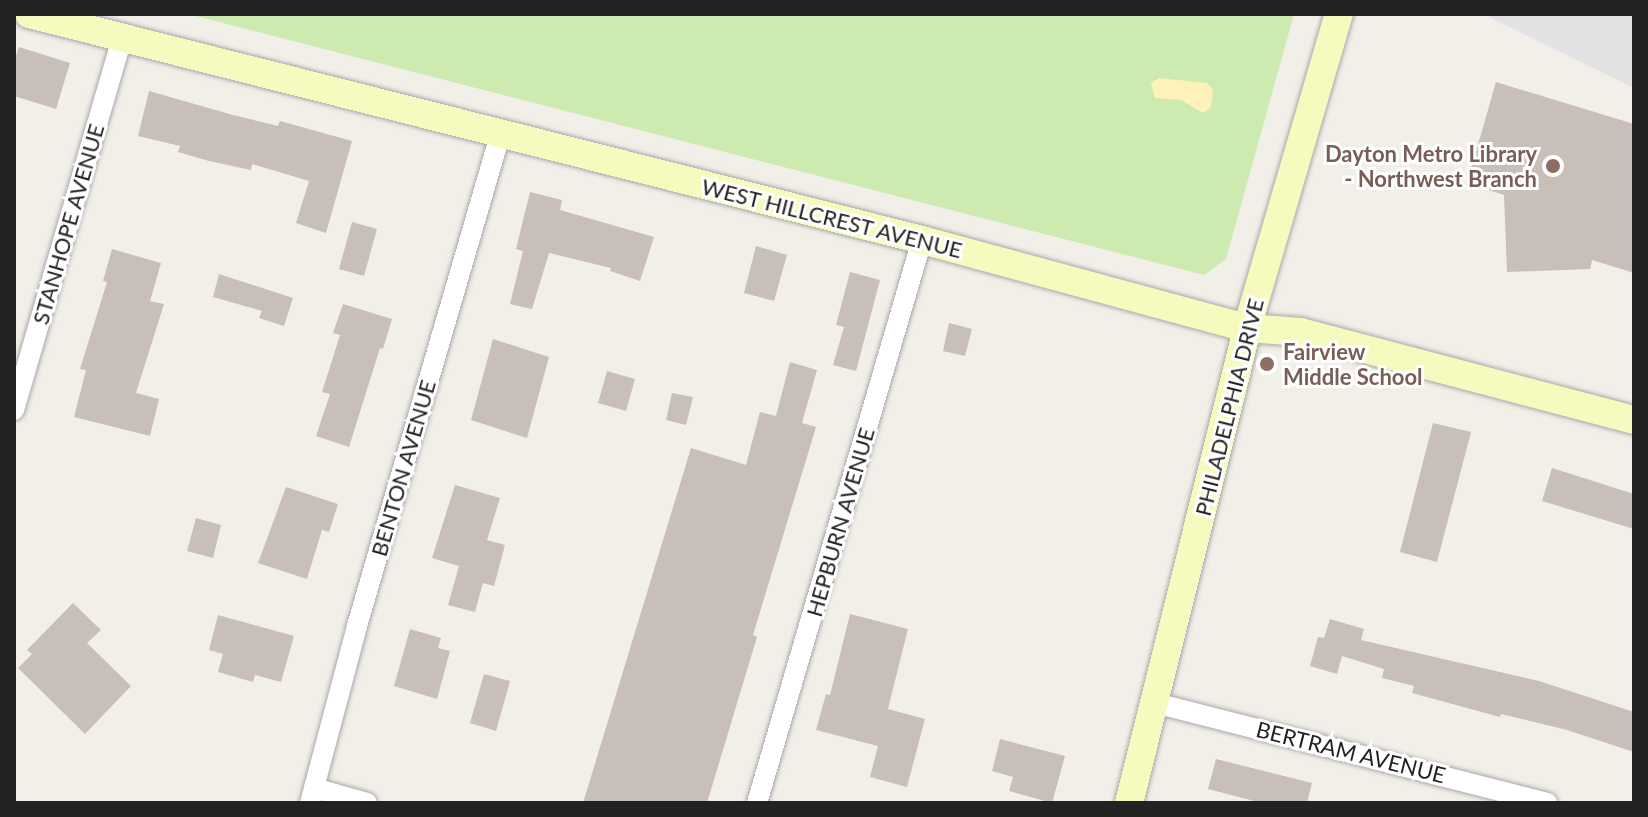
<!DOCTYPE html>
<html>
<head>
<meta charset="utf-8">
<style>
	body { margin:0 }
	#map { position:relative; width:1648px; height:817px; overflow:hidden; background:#f2efe9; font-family:Lato,sans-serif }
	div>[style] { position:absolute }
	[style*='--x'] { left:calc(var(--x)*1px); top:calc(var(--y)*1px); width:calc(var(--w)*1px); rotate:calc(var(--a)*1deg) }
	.grass>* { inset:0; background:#cdebb0 }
	.sand>* { inset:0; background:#fff1ba }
	.parking>* { inset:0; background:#e2e2e2 }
	.building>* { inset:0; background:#c7bfb8 }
	.roads { filter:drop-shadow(0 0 2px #a9a9a9) drop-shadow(0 0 2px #a9a9a9) }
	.street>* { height:20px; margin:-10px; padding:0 10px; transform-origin:10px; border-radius:10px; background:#fff }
	.secondary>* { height:28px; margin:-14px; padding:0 14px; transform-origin:14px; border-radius:14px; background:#f7fabf }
	.dots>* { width:22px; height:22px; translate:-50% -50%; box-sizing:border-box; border:4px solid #fff; border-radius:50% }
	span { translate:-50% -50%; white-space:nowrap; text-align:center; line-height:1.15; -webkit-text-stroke:6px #fff; paint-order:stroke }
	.education-label { font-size:22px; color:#785e54; font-weight:700 }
	.right { translate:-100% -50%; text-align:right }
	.left { translate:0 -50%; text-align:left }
	.street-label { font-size:22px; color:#222 }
	.frame { position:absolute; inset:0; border:16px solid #222; pointer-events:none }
</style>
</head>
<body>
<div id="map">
	<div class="grass">
		<div style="clip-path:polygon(188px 14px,1294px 14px,1226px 259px,1204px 275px)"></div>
	</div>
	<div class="sand">
		<div style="clip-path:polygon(1159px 78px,1207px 83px,1213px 90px,1211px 107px,1203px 113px,1181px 100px,1155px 98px,1151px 83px)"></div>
	</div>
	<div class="parking">
		<div style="clip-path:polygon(1491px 14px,1634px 14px,1634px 88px,1489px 17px)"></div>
	</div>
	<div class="building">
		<div style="clip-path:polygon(19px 47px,70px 63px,56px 109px,14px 96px,14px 62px)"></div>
		<div style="clip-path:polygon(1496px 82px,1634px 124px,1634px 273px,1592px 260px,1590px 269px,1507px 272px,1504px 195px,1467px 183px)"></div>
		<div style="clip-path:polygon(149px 91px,233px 115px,278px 126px,280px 121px,352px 141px,326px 233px,296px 223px,309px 181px,252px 164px,251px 170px,209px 161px,178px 152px,180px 146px,138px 136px)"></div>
		<div style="clip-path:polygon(530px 192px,562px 200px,560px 210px,654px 237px,640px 281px,610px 271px,611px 268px,549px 253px,532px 309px,510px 304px,523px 251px,516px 249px)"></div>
		<div style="clip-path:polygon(352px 222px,377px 229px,364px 276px,339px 269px)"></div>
		<div style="clip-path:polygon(756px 246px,787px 255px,774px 301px,744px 293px)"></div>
		<div style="clip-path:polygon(112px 249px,161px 263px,150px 301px,164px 304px,136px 393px,159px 399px,150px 436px,74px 417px,86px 370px,80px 369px,107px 282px,103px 281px)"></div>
		<div style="clip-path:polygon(850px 272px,880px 280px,856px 371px,833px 365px,844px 327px,836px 325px)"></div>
		<div style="clip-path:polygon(219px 274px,293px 298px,284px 326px,259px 318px,262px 311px,213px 297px)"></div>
		<div style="clip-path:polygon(343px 304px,392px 319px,383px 349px,380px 348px,349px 447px,316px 436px,330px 394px,322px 392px,340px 335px,333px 333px)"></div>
		<div style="clip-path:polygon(949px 323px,972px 329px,965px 356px,943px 351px)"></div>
		<div style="clip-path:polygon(493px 339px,549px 357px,527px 438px,471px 420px)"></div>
		<div style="clip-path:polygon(790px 362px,817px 370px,802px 423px,816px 427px,753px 635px,757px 637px,707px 803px,583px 803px,691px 448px,746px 465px,760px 412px,776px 416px)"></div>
		<div style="clip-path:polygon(607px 371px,635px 379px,626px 411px,598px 403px)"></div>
		<div style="clip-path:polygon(672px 393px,693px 397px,686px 425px,666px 420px)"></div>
		<div style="clip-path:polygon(1433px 423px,1471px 432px,1437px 562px,1400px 552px)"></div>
		<div style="clip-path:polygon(1552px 468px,1634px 494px,1634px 529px,1542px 501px)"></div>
		<div style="clip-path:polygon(455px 485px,500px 498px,487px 540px,505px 545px,494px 586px,483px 583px,475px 612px,448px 605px,459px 566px,432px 558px)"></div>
		<div style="clip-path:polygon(286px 487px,338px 504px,329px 532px,322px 530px,307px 579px,258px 563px)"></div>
		<div style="clip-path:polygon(196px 518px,221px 525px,213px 558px,187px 551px)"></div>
		<div style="clip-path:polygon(73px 603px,101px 630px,87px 643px,131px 686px,85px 734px,18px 668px,32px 654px,27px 650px)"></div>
		<div style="clip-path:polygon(850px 614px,908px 629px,888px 709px,925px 719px,907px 787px,870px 777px,878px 746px,816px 730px,826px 694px,830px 695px)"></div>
		<div style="clip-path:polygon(218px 615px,294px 636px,281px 682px,255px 675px,253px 682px,218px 672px,223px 654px,209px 650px)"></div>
		<div style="clip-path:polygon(1330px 619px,1364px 629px,1361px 640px,1539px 681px,1634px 712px,1634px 752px,1567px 730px,1501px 714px,1500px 717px,1412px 693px,1414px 686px,1382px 678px,1384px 669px,1342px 656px,1337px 674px,1310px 666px,1318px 637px,1324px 638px)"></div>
		<div style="clip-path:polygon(410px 629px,441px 638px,438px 648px,450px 651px,437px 699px,394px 686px)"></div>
		<div style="clip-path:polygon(484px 674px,510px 681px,496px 731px,470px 723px)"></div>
		<div style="clip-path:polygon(1000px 739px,1065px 756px,1052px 803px,1009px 791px,1013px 777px,992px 771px)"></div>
		<div style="clip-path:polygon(1216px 759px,1312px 783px,1307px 803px,1262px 803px,1208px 789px)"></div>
	</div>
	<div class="roads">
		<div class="street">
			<div style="--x:14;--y:410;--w:387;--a:-73.8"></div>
			<div style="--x:1155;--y:703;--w:405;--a:14.3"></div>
			<div style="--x:314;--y:788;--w:55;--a:15.8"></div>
			<div style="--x:310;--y:803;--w:183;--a:-75.1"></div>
			<div style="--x:357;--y:626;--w:511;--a:-73.76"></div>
			<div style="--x:757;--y:803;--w:587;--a:-73.67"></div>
		</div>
		<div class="secondary">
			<div style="--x:29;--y:14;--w:921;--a:14.2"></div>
			<div style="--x:922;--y:240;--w:337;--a:15.2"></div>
			<div style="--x:1247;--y:328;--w:54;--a:4.2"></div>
			<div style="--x:1301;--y:332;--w:344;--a:14.8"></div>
			<div style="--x:1129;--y:803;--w:489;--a:-76"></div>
			<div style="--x:1247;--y:328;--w:327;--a:-73.7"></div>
		</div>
	</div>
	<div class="dots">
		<div style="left:1553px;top:166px;background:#8d6e63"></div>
		<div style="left:1267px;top:364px;background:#8d6e63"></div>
	</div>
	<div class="education-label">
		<span class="right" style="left:1537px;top:166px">Dayton Metro Library<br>- Northwest Branch</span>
		<span class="left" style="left:1283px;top:364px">Fairview<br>Middle School</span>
	</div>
	<div class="street-label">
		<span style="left:832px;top:218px;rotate:14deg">WEST HILLCREST AVENUE</span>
		<span style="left:68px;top:224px;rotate:-74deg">STANHOPE AVENUE</span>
		<span style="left:1229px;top:407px;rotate:-76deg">PHILADELPHIA DRIVE</span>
		<span style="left:403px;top:468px;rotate:-74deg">BENTON AVENUE</span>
		<span style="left:840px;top:522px;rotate:-74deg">HEPBURN AVENUE</span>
		<span style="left:1351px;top:752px;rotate:14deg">BERTRAM AVENUE</span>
	</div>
	<div class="frame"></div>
</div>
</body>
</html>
